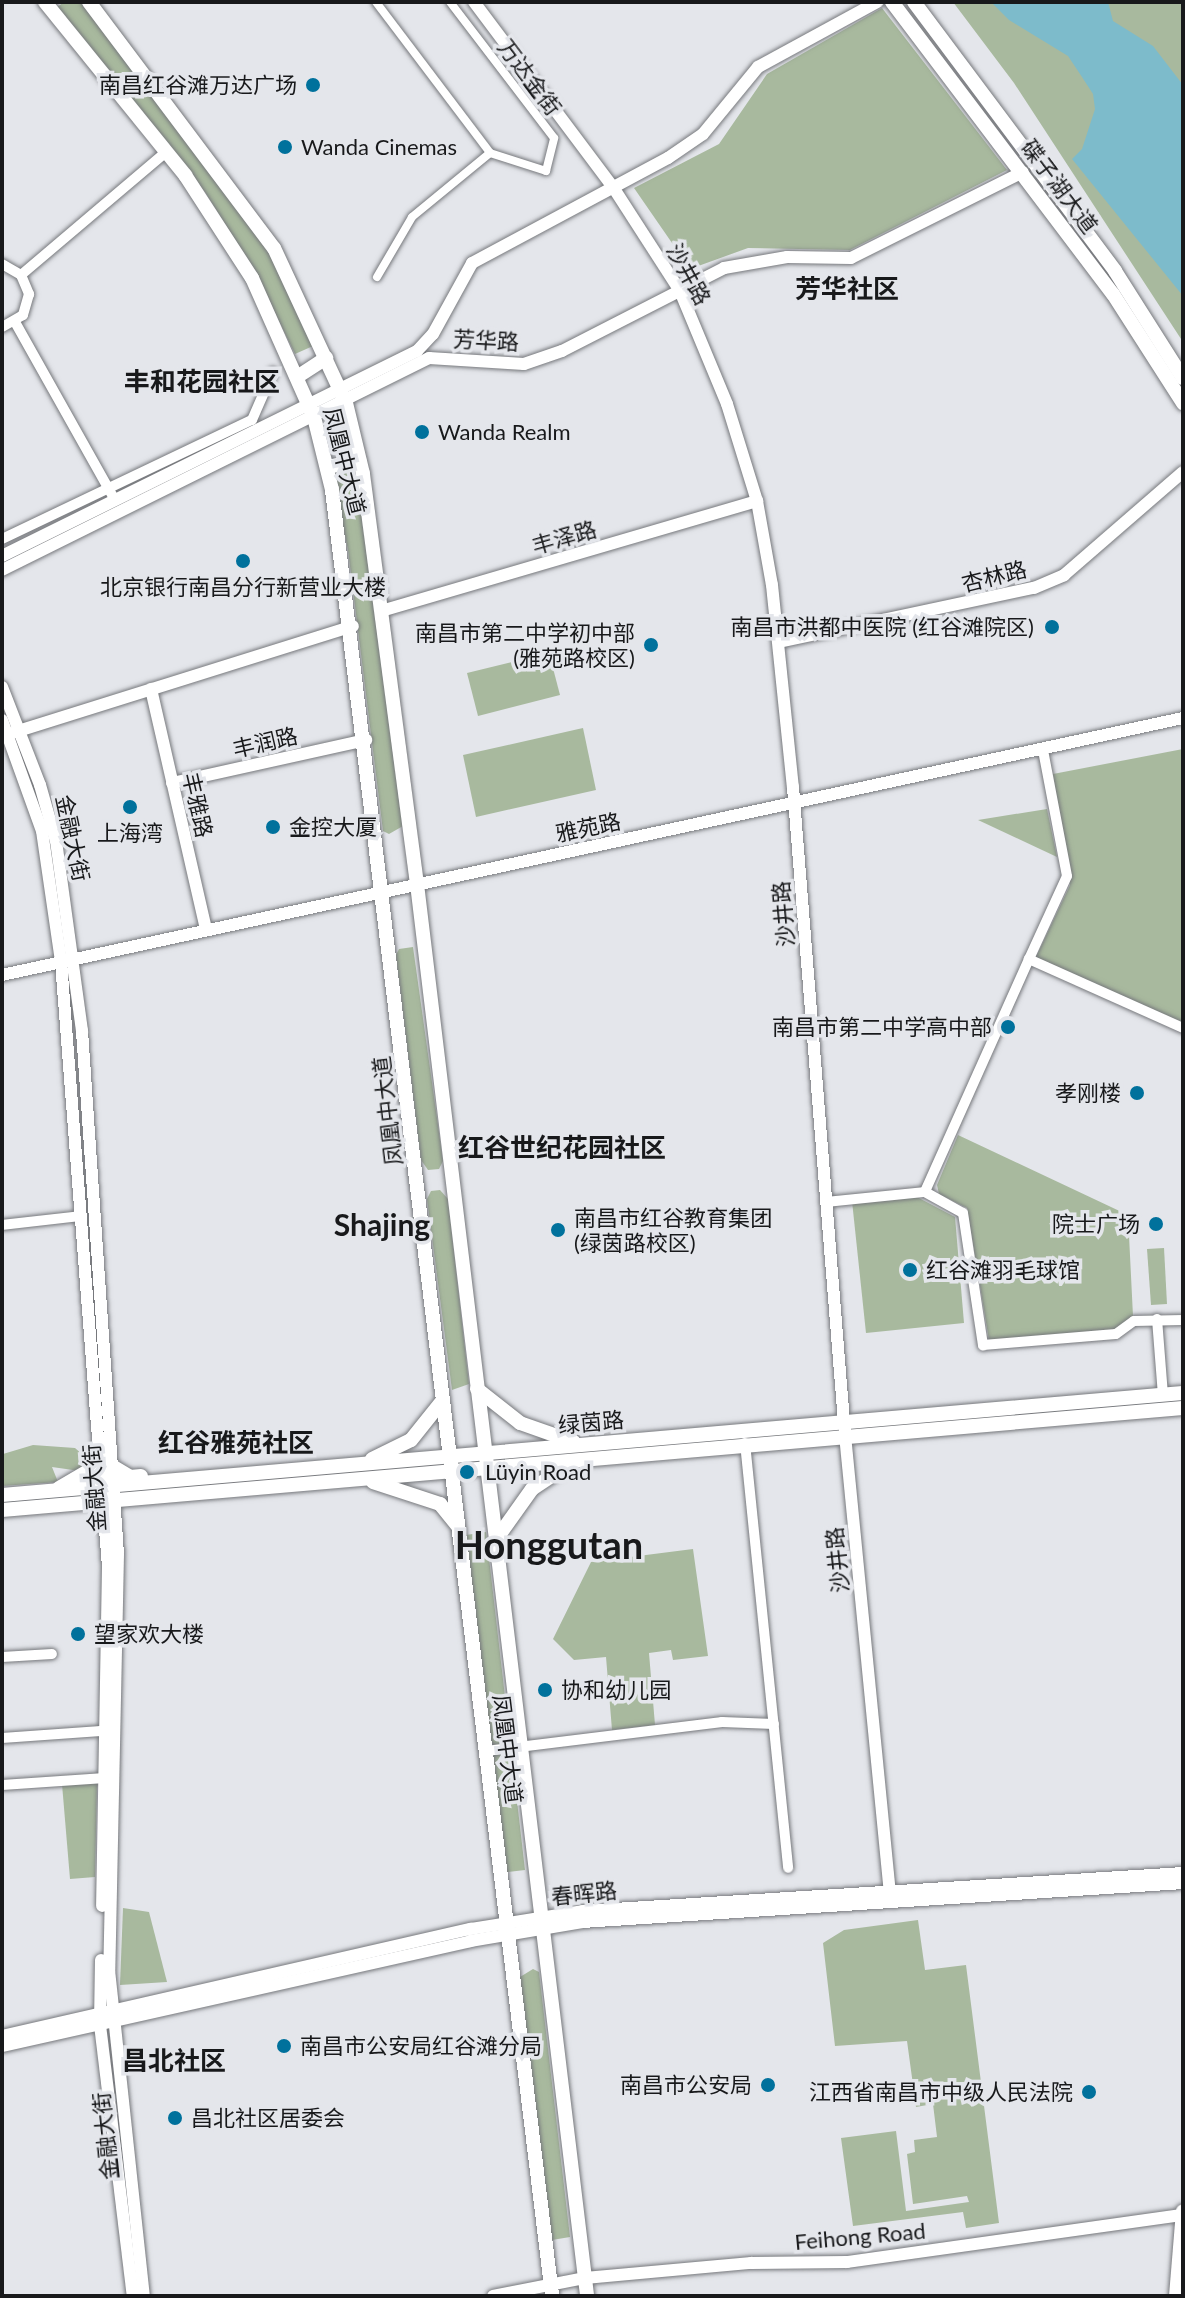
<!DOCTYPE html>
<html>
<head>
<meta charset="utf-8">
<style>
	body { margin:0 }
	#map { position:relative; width:1185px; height:2298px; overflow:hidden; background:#e4e6eb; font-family:Lato,"Noto Sans SC",sans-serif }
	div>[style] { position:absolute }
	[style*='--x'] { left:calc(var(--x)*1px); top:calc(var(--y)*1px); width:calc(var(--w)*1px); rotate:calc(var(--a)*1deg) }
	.green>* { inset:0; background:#a8b99e }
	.water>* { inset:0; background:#7dbbcb }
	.roads { filter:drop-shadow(0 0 2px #76787c) drop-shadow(0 0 2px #76787c) }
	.pedestrian>* { height:8px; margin:-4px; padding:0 4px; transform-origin:4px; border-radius:4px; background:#fff }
	.minor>* { height:10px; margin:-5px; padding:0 5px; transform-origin:5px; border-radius:5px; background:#fff }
	.tertiary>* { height:12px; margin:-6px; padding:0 6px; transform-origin:6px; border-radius:6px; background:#fff }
	.secondary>* { height:14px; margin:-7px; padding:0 7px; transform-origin:7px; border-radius:7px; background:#fff }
	.dots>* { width:22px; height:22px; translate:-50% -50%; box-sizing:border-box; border:4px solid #e4e6eb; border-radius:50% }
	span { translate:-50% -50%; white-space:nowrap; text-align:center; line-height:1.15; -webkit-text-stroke:7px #e4e6eb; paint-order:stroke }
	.street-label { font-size:22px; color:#18191b }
	.poi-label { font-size:22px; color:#18191b }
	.right { translate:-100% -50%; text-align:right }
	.left { translate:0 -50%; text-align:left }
	.quarter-label { font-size:26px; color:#18191b; font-weight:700 }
	.district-label { font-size:30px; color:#18191b; font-weight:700 }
	.town-label { font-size:38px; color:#18191b; font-weight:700 }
	.frame { position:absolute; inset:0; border:4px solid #18191b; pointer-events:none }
</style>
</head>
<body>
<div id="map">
	<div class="green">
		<div style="clip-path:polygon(64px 2px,80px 2px,165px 107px,269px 253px,313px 346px,295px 354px,255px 272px,205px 192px,56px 8px)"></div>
		<div style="clip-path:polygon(953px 2px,1183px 2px,1183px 342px,1014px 83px)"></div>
		<div style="clip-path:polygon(882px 8px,1007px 170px,850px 250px,748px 248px,690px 269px,634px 188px,719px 144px,767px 74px)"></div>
		<div style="clip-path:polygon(353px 469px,365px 519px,403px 826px,389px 834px,383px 831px,348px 550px,333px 477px,336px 471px)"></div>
		<div style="clip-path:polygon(549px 653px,560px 695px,478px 716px,467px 673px)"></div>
		<div style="clip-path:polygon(583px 728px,596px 790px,476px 817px,463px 755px)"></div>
		<div style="clip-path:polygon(1183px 749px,1183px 1025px,1036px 957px,1070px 885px,1053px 774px)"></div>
		<div style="clip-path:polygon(1047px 809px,1057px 857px,978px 820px)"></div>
		<div style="clip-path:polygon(413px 947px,443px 1161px,439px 1169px,428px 1170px,421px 1160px,396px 955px,399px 949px)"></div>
		<div style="clip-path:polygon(958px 1135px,1128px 1215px,1133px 1316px,1115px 1330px,989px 1340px,967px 1208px,939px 1194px,937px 1185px)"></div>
		<div style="clip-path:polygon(440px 1190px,448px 1199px,469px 1384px,452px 1390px,427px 1199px,431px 1191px)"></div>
		<div style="clip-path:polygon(917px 1197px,955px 1217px,964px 1323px,866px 1333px,852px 1201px)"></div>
		<div style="clip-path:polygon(1164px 1248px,1167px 1304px,1151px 1305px,1147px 1249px)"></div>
		<div style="clip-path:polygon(33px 1445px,75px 1448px,91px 1462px,80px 1471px,52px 1467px,58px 1482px,2px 1486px,3px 1454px)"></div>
		<div style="clip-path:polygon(486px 1532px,525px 1870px,507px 1872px,466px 1535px)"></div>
		<div style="clip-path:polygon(693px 1549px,708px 1656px,673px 1660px,671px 1650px,649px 1653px,655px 1725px,612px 1730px,606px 1657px,574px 1660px,553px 1639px,591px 1562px)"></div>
		<div style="clip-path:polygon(97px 1783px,95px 1877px,70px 1879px,62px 1784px)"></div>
		<div style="clip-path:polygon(123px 1908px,149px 1912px,167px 1982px,120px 1985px)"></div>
		<div style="clip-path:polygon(918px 1920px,925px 1970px,966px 1965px,999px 2223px,966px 2228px,963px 2212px,853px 2226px,841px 2138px,896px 2131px,906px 2211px,969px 2202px,967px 2196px,913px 2204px,907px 2154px,915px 2152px,914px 2140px,937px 2137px,933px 2104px,916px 2107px,907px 2041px,835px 2046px,823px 1943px,844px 1930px)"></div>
		<div style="clip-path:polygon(533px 1969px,539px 1972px,570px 2237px,552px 2240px,520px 1977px)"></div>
	</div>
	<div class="water">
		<div style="clip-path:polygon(991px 2px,1108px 2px,1113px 21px,1153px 46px,1183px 85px,1183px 296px,1072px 159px,1082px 149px,1095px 109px,1093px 94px,1082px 77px,1068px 56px,1009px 20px)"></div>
	</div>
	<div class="roads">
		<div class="pedestrian">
			<div style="--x:376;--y:2;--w:189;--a:52.9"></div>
			<div style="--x:490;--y:153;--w:59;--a:17.8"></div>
			<div style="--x:546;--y:171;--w:34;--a:-76"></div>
			<div style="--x:554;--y:138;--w:171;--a:-127.4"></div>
			<div style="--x:377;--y:277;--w:69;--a:-59.7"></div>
			<div style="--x:412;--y:217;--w:101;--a:-39.4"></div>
		</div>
		<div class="minor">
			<div style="--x:2;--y:264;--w:22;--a:30"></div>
			<div style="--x:21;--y:275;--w:21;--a:67"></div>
			<div style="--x:29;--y:294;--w:22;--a:106"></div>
			<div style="--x:23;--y:315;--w:24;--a:150"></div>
			<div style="--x:21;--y:275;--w:190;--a:-40.3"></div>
			<div style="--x:15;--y:322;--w:198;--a:60.7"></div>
			<div style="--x:2;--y:539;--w:277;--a:-25.5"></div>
			<div style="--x:252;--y:420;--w:52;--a:-66.4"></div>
			<div style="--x:1029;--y:959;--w:91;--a:-65.4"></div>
			<div style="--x:1067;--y:876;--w:128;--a:-100.8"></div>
			<div style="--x:1183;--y:1028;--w:169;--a:-155.9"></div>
			<div style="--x:1029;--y:959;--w:255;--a:114.1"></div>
			<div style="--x:925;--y:1192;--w:43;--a:28.9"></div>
			<div style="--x:963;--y:1213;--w:134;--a:81.4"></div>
			<div style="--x:983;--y:1345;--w:133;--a:-4.7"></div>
			<div style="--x:1116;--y:1334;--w:22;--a:-36"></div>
			<div style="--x:1134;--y:1321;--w:49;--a:-1.2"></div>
			<div style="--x:826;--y:1202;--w:100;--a:-5.8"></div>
			<div style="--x:2;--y:1225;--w:80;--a:-6.5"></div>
			<div style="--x:1157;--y:1319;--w:76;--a:85.5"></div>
			<div style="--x:745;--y:1443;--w:427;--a:84.2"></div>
			<div style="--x:2;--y:1657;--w:50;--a:-3.4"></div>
			<div style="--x:2;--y:1738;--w:99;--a:-4"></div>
			<div style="--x:101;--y:1731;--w:6;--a:45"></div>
			<div style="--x:486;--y:1751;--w:238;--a:-7"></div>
			<div style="--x:722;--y:1722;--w:52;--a:2.2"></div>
			<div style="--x:2;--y:1785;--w:103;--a:-3.9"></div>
		</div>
		<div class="tertiary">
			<div style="--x:474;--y:2;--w:231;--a:53.1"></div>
			<div style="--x:613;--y:187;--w:124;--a:57.2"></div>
			<div style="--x:680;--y:291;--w:122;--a:67.4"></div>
			<div style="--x:727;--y:404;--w:102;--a:72.8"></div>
			<div style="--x:757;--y:501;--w:85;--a:79.9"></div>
			<div style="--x:772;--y:585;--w:203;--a:84.1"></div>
			<div style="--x:793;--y:787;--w:650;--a:85.41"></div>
			<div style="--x:845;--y:1435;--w:468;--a:84.4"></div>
			<div style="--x:2;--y:556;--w:463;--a:-26.3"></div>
			<div style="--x:417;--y:351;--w:23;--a:-47"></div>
			<div style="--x:433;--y:334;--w:81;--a:-61.2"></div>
			<div style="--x:472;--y:263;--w:222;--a:-28.2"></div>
			<div style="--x:668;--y:158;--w:42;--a:-34.4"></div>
			<div style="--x:703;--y:134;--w:87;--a:-50.6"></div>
			<div style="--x:758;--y:67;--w:136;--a:-28.6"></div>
			<div style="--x:2;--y:570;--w:477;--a:-26.4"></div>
			<div style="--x:429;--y:358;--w:95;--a:3.6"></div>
			<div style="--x:524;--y:364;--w:40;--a:-18.9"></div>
			<div style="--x:562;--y:351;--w:182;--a:-27.1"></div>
			<div style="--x:724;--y:268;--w:64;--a:-9.9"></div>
			<div style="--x:787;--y:257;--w:64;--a:0.9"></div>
			<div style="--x:851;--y:258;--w:192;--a:-26.6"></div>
			<div style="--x:381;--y:611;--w:392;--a:-16.3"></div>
			<div style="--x:779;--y:642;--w:261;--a:-12"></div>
			<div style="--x:1034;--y:588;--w:33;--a:-23"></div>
			<div style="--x:1064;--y:575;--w:157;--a:-40.9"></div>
			<div style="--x:2;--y:687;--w:105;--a:68.8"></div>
			<div style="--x:40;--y:785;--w:58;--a:74.1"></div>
			<div style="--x:56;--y:841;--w:192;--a:82.2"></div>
			<div style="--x:82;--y:1031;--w:524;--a:86.06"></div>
			<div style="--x:118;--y:1554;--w:416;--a:91.2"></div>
			<div style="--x:109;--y:1970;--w:328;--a:83.9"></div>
			<div style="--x:151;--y:689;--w:247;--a:77.1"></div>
			<div style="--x:2;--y:720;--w:118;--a:70.2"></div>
			<div style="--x:42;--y:831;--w:132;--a:81.7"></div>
			<div style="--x:61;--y:962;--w:607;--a:85.56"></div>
			<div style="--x:108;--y:1567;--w:339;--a:91"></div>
			<div style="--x:15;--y:732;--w:354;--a:-17.4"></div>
			<div style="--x:172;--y:783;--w:199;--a:-12.5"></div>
			<div style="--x:2;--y:975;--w:1209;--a:-12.28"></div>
			<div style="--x:101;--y:1960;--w:65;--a:90.9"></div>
			<div style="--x:100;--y:2025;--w:273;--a:83.1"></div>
			<div style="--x:2;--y:2036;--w:481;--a:-12.9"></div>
			<div style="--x:471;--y:1929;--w:113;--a:-9.1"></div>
			<div style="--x:583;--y:1911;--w:601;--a:-3.62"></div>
			<div style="--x:2;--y:2046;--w:480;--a:-12.6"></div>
			<div style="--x:470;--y:1941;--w:114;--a:-9.6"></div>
			<div style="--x:582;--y:1922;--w:602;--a:-3.71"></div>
			<div style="--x:493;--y:2296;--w:94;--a:-11.1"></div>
			<div style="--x:585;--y:2278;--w:167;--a:-5.2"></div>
			<div style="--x:751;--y:2263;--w:96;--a:-0.6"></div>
			<div style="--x:847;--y:2262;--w:339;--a:-8"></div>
		</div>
		<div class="secondary">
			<div style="--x:45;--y:2;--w:223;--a:51"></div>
			<div style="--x:185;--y:175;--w:123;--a:57"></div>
			<div style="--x:252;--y:278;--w:152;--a:66"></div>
			<div style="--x:314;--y:417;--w:75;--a:76.1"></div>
			<div style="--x:332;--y:490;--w:1819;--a:83.05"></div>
			<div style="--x:89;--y:2;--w:308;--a:53.1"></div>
			<div style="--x:274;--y:248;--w:171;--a:65.1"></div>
			<div style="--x:346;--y:403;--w:73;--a:76.5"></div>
			<div style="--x:363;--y:474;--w:414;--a:82.5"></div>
			<div style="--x:417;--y:884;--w:1422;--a:83.13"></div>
			<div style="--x:892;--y:2;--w:366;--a:52.9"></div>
			<div style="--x:1113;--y:294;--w:130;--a:57.3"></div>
			<div style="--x:914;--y:2;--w:336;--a:53.2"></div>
			<div style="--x:1115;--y:271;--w:127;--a:57.6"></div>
			<div style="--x:297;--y:377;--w:35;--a:-33"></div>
			<div style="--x:327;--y:467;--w:33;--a:-11"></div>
			<div style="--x:477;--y:1389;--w:55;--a:38.3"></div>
			<div style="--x:520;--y:1423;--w:57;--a:19.4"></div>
			<div style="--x:372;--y:1459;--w:43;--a:-26"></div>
			<div style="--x:411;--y:1440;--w:51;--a:-51.3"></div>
			<div style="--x:112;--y:1466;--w:21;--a:31"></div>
			<div style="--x:130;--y:1477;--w:11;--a:-5"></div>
			<div style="--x:373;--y:1482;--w:71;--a:18.2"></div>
			<div style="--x:440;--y:1504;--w:28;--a:51"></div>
			<div style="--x:59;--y:1488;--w:48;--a:-30.3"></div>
			<div style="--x:2;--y:1495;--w:1185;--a:-4.94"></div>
			<div style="--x:2;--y:1510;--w:1185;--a:-4.94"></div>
			<div style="--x:495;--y:1541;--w:64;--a:-54.6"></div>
			<div style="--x:532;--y:1489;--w:47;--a:-33.7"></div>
			<div style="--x:1176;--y:2296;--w:85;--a:-85.3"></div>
		</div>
	</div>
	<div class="dots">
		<div style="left:313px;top:85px;background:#00719c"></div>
		<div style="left:285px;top:147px;background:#00719c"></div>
		<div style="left:422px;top:432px;background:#00719c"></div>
		<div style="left:243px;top:561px;background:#00719c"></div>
		<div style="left:1052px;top:627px;background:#00719c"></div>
		<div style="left:651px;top:645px;background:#00719c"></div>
		<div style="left:130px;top:807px;background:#00719c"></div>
		<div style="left:273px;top:827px;background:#00719c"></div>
		<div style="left:1008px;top:1027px;background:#00719c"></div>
		<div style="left:1137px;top:1093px;background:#00719c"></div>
		<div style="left:1156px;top:1224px;background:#00719c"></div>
		<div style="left:558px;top:1230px;background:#00719c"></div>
		<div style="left:910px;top:1270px;background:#00719c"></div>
		<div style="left:467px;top:1472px;background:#00719c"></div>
		<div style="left:78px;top:1634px;background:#00719c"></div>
		<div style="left:545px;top:1690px;background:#00719c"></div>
		<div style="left:284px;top:2046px;background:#00719c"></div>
		<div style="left:768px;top:2085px;background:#00719c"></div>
		<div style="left:1089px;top:2092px;background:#00719c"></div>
		<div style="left:175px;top:2118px;background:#00719c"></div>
	</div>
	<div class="street-label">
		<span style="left:530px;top:77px;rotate:53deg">万达金街</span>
		<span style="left:1060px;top:186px;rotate:53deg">碟子湖大道</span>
		<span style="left:689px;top:274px;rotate:61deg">沙井路</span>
		<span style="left:486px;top:340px;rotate:3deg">芳华路</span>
		<span style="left:345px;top:461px;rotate:76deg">凤凰中大道</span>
		<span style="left:564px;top:537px;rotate:-16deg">丰泽路</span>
		<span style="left:994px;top:576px;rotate:-14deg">杏林路</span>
		<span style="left:265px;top:742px;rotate:-13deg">丰润路</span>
		<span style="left:198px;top:805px;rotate:77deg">丰雅路</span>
		<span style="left:588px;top:827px;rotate:-12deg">雅苑路</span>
		<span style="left:73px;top:838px;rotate:78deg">金融大街</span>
		<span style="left:783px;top:914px;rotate:-95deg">沙井路</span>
		<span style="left:387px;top:1111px;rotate:-97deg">凤凰中大道</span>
		<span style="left:591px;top:1422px;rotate:-5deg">绿茵路</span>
		<span style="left:94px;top:1488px;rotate:-94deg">金融大街</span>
		<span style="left:837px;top:1560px;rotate:-96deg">沙井路</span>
		<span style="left:508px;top:1749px;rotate:83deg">凤凰中大道</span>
		<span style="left:584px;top:1893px;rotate:-6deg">春晖路</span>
		<span style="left:105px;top:2136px;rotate:-96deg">金融大街</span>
		<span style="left:860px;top:2236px;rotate:-5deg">Feihong Road</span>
	</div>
	<div class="poi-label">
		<span class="right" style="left:297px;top:85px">南昌红谷滩万达广场</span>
		<span class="left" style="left:301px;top:147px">Wanda Cinemas</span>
		<span class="left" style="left:438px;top:432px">Wanda Realm</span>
		<span style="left:243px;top:587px">北京银行南昌分行新营业大楼</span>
		<span class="right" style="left:1034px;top:627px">南昌市洪都中医院 (红谷滩院区)</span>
		<span class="right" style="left:635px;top:645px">南昌市第二中学初中部<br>(雅苑路校区)</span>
		<span class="left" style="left:289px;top:827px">金控大厦</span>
		<span style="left:130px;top:833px">上海湾</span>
		<span class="right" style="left:992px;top:1027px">南昌市第二中学高中部</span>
		<span class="right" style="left:1121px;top:1093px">孝刚楼</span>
		<span class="left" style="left:574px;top:1230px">南昌市红谷教育集团<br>(绿茵路校区)</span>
		<span class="right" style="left:1140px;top:1224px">院士广场</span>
		<span class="left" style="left:926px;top:1270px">红谷滩羽毛球馆</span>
		<span class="left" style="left:485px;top:1472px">Lüyin Road</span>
		<span class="left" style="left:94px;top:1634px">望家欢大楼</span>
		<span class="left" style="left:561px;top:1690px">协和幼儿园</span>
		<span class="left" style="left:300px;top:2046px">南昌市公安局红谷滩分局</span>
		<span class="right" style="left:752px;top:2085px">南昌市公安局</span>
		<span class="right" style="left:1073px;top:2092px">江西省南昌市中级人民法院</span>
		<span class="left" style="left:191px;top:2118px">昌北社区居委会</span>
	</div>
	<div class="quarter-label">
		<span style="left:847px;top:289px">芳华社区</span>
		<span style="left:202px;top:382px">丰和花园社区</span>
		<span style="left:562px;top:1148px">红谷世纪花园社区</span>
		<span style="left:236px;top:1443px">红谷雅苑社区</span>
		<span style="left:174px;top:2061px">昌北社区</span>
	</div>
	<div class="district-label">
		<span style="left:382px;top:1224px">Shajing</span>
	</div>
	<div class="town-label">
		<span style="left:549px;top:1545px">Honggutan</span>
	</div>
	<div class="frame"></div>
</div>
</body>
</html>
